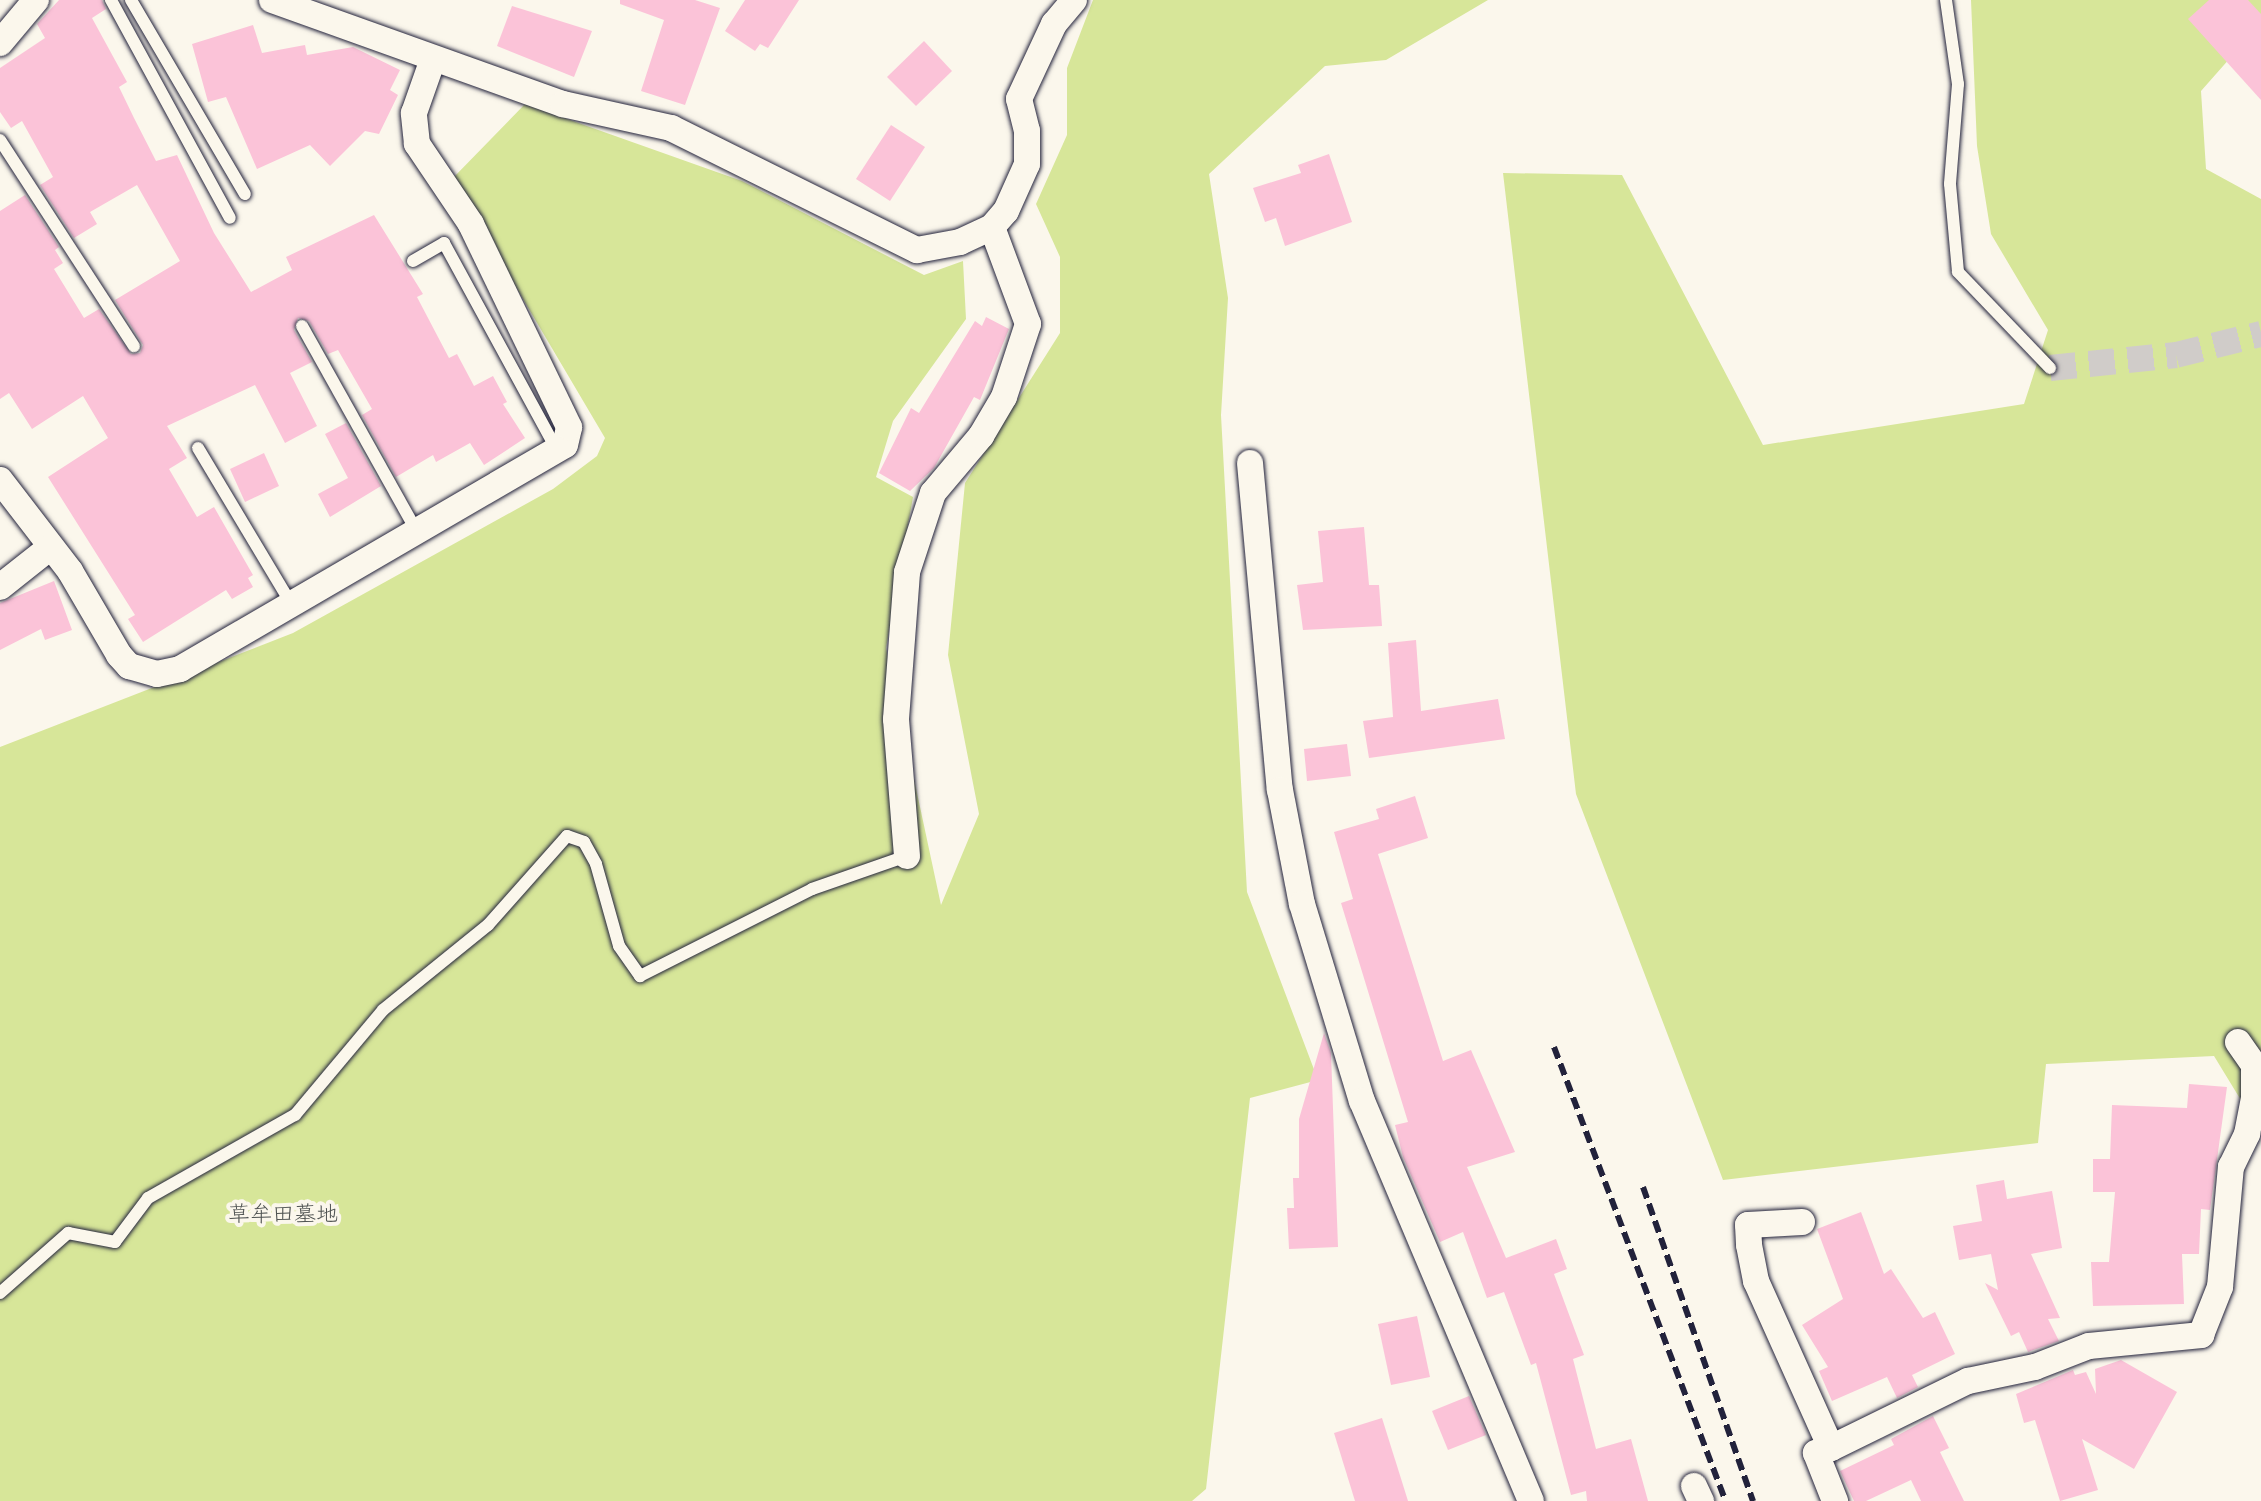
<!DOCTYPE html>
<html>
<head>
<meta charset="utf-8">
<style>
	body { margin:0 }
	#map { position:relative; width:2261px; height:1501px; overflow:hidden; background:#fbf7ec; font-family:Mali,"Klee One",sans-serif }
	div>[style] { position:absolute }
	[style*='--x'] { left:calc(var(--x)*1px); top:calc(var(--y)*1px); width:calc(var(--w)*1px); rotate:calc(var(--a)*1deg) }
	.green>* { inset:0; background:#d7e699 }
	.building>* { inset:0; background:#fbc3d8 }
	.street-tunnel>* { height:26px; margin-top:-13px; transform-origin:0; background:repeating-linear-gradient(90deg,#d0ccc9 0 26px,transparent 0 39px) }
	.roads { filter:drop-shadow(0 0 2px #22223b) drop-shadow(0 0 2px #22223b) }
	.lane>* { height:12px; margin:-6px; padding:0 6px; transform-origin:6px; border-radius:6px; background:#fbf7ec }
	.street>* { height:26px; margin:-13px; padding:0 13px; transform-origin:13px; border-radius:13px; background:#fbf7ec }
	.rail>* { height:6px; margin-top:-3px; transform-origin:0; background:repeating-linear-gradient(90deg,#22223b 0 12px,transparent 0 18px) }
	span { translate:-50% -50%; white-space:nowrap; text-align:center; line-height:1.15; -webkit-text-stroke:8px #fbf7ec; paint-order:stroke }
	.park-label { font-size:22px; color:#4f5352 }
</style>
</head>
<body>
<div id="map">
	<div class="green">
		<div style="clip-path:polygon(1093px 0,1488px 0,1386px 60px,1325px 66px,1209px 174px,1228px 298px,1221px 415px,1247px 892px,1318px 1080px,1250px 1098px,1206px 1489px,1192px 1501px,0 1501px,0 747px,293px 633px,553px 489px,597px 456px,605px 438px,452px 179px,525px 104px,742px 181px,924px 275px,963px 261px,966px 319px,893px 421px,876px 477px,913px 497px,886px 648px,941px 905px,979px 814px,948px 655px,965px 483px,1060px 333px,1060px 257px,1036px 204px,1067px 135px,1067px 68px)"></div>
		<div style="clip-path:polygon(1971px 0,2261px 0,2261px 23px,2201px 91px,2206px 169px,2261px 199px,2261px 1133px,2214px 1056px,2046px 1064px,2038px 1143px,1723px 1180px,1576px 794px,1503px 173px,1622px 175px,1763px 445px,2024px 404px,2048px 330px,1991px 234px,1977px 146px)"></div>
	</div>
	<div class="building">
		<div style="clip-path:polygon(59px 0,102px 0,106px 9px,92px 18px,127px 82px,119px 87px,134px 118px,156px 161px,177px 155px,214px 233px,251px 292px,292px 270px,286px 257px,374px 215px,423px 294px,417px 297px,449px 358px,457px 354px,474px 386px,493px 376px,507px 402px,503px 404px,525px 438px,484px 465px,470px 443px,436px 462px,433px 455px,396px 477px,362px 415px,372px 409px,338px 350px,328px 354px,309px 321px,298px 318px,294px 330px,312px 362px,290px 373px,317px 426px,285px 443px,255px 385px,167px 426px,187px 458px,169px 469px,197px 517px,214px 507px,253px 575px,248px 578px,253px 587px,232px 599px,226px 590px,143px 642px,128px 619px,135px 615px,48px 477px,108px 438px,83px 396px,32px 429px,9px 393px,0 399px,0 211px,25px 195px,59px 247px,55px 250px,63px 263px,54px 269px,84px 318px,99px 309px,131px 354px,140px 353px,143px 345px,115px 300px,180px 261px,137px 185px,90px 212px,97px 224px,74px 238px,40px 185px,53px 177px,22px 121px,11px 128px,0 112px,0 68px,45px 38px,37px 24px)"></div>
		<div style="clip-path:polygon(620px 0,695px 0,720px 8px,685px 105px,641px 91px,664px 20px,620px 4px)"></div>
		<div style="clip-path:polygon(745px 0,799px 0,768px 48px,760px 44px,755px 51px,725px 31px)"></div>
		<div style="clip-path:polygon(2209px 0,2248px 0,2261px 14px,2261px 100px,2188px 19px)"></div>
		<div style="clip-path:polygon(512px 6px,592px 31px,574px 77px,497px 46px)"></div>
		<div style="clip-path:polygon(253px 25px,262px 53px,305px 45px,307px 55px,353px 47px,400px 70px,390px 90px,398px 95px,379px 134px,365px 131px,330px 166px,310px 145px,257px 169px,226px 97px,208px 102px,192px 44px)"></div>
		<div style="clip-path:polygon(924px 41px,952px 71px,916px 106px,887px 77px)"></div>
		<div style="clip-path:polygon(891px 125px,925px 147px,890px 201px,856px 179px)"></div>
		<div style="clip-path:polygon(1329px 154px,1352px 222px,1285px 246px,1276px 218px,1265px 222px,1253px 188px,1301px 173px,1298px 165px)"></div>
		<div style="clip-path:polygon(986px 317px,1009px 329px,980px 400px,974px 397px,934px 468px,910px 491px,879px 473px,911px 408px,919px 413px,975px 321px,982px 326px)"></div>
		<div style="clip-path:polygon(346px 423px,381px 486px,330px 517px,318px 494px,348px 478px,325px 434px)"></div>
		<div style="clip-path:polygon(264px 453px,279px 486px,245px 502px,230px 469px)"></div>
		<div style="clip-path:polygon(1364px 527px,1369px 585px,1379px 585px,1382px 626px,1303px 630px,1297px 585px,1323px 582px,1318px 531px)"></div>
		<div style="clip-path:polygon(54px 581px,72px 630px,45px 640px,41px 629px,0 650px,0 603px)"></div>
		<div style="clip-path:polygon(1416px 640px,1421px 711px,1498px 699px,1505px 739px,1369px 758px,1363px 721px,1393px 717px,1388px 643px)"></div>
		<div style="clip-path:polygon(1347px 744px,1351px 776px,1307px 781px,1304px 749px)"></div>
		<div style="clip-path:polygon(1415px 796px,1428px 838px,1378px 854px,1443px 1061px,1471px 1050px,1515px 1152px,1467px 1167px,1506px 1258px,1556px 1239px,1567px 1269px,1554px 1274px,1584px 1355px,1573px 1359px,1596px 1449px,1631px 1439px,1648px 1501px,1587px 1501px,1586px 1491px,1571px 1495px,1536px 1363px,1531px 1365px,1504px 1292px,1487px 1298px,1463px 1232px,1440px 1242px,1403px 1157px,1395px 1125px,1408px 1122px,1341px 903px,1353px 899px,1334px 832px,1379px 819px,1376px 809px)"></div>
		<div style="clip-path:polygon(1324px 1033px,1331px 1053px,1338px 1247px,1289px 1249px,1287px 1208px,1294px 1208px,1293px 1178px,1299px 1178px,1299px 1119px)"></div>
		<div style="clip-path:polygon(2189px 1084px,2227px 1087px,2210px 1210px,2201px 1209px,2199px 1254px,2182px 1254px,2184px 1304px,2093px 1306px,2091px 1262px,2109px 1262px,2115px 1192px,2093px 1192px,2093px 1159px,2110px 1159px,2112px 1105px,2187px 1108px)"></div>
		<div style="clip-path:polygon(2004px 1180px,2007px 1199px,2052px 1191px,2062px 1248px,2031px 1254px,2060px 1318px,2048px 1319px,2059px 1341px,2028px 1352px,2019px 1332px,2011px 1336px,1985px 1283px,1998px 1290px,1991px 1254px,1959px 1260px,1953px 1226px,1982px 1221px,1976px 1185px)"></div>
		<div style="clip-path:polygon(1861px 1212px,1884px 1274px,1891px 1269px,1923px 1318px,1935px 1312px,1955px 1354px,1912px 1375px,1918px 1387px,1897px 1398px,1887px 1377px,1832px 1401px,1819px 1371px,1828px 1367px,1802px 1325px,1843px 1299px,1817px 1229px)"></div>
		<div style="clip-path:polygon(1417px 1316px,1430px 1377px,1391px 1385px,1378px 1324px)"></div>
		<div style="clip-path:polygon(2121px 1360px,2177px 1392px,2134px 1469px,2082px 1439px,2098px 1490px,2060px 1501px,2035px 1420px,2024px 1423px,2016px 1394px,2073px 1370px,2075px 1375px,2086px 1372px,2096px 1394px,2095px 1369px)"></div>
		<div style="clip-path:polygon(1469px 1396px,1486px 1435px,1448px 1450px,1432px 1411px)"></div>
		<div style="clip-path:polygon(1933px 1416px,1949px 1448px,1940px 1452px,1964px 1501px,1921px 1501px,1911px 1480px,1866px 1501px,1854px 1501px,1840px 1471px,1894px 1445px,1891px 1439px)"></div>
		<div style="clip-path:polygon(1382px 1418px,1408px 1501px,1355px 1501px,1334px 1433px)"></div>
	</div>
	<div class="street-tunnel">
		<div style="--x:2050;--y:368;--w:127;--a:-5.9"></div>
		<div style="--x:2176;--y:355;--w:88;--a:-13.9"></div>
	</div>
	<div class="roads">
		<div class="lane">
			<div style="--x:111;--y:0;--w:248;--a:61.4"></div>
			<div style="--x:131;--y:0;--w:225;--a:59.6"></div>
			<div style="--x:1946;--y:0;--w:85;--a:81.9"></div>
			<div style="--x:1958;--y:84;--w:100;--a:94.6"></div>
			<div style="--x:1950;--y:184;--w:88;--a:84.8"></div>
			<div style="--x:1958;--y:272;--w:133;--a:46.2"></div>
			<div style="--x:0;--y:140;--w:246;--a:57"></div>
			<div style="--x:413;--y:261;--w:36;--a:-30"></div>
			<div style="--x:444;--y:243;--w:238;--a:61.4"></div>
			<div style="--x:302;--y:326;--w:236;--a:60.8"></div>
			<div style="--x:198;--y:448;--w:179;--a:59.1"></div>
			<div style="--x:0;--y:1293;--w:91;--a:-41.4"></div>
			<div style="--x:68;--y:1233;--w:48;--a:10.8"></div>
			<div style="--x:115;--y:1242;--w:55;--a:-53.1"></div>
			<div style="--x:148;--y:1198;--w:169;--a:-29.5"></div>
			<div style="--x:295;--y:1115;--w:137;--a:-50"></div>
			<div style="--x:383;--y:1010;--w:135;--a:-39"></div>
			<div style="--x:488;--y:925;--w:119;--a:-48.4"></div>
			<div style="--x:567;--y:836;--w:18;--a:19"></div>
			<div style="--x:584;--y:842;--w:25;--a:61"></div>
			<div style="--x:596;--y:864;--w:85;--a:74.3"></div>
			<div style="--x:619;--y:946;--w:37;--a:55"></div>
			<div style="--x:640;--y:976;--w:193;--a:-26.8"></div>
			<div style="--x:812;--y:889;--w:101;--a:-19.2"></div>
		</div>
		<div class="street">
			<div style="--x:272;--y:0;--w:309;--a:19.7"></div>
			<div style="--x:563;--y:104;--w:111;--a:12.5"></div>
			<div style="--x:671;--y:128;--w:275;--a:26.4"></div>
			<div style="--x:917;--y:250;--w:44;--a:-10.5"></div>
			<div style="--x:960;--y:242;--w:35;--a:-25"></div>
			<div style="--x:992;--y:227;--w:21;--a:-49"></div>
			<div style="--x:1006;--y:211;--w:51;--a:-65.9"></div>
			<div style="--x:1027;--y:164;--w:33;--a:-90"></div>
			<div style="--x:1027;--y:131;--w:33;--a:-104"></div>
			<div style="--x:1019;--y:99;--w:83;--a:-65"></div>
			<div style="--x:1054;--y:24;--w:31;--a:-50"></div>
			<div style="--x:0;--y:43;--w:56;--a:-50.1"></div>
			<div style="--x:1250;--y:463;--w:328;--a:84.8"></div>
			<div style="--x:1280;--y:790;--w:116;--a:79.1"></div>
			<div style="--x:1302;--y:904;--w:206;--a:73.1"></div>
			<div style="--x:1362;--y:1101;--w:434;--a:67.1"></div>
			<div style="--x:0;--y:480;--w:115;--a:52.4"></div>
			<div style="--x:70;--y:571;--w:97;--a:59.7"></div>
			<div style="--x:119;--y:655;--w:15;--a:48"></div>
			<div style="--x:129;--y:666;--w:29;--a:16"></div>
			<div style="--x:157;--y:674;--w:24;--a:-12"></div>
			<div style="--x:180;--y:669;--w:445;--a:-30.2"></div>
			<div style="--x:565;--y:445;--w:18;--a:-77"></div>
			<div style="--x:569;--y:427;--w:225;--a:-115.8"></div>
			<div style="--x:471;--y:224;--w:97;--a:-124"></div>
			<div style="--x:417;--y:144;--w:31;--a:-96"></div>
			<div style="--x:414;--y:113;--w:57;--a:-70.6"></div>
			<div style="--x:0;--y:587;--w:61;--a:-38.4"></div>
			<div style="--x:907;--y:856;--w:137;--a:-94.6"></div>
			<div style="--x:896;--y:719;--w:147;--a:-85.7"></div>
			<div style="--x:907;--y:572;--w:83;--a:-71.8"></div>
			<div style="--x:933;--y:493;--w:75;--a:-49.9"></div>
			<div style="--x:981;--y:436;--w:45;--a:-59.5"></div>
			<div style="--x:1004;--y:397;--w:77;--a:-71.8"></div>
			<div style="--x:1028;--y:324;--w:103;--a:-110.4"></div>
			<div style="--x:1802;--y:1222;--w:54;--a:176.8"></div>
			<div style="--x:1748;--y:1225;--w:20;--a:87"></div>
			<div style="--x:1749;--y:1245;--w:37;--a:79"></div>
			<div style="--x:1756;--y:1281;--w:183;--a:65.8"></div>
			<div style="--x:1831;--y:1448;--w:16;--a:162"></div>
			<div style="--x:1816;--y:1453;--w:52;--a:68.4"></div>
			<div style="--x:1831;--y:1448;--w:153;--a:-26.1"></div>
			<div style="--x:1968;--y:1381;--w:68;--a:-11.8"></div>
			<div style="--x:2035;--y:1367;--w:58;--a:-21.3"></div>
			<div style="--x:2089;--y:1346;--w:113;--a:-5.6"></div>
			<div style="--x:2201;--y:1335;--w:52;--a:-68.4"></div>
			<div style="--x:2220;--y:1287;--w:121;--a:-84.8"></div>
			<div style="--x:2231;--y:1167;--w:37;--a:-64"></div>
			<div style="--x:2247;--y:1134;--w:37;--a:-79"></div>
			<div style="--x:2254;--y:1098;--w:33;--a:-90"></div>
			<div style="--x:2254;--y:1065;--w:28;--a:-125"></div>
			<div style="--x:1694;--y:1486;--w:17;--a:65"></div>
		</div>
	</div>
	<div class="rail">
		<div style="--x:1554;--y:1047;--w:485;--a:69.3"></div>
		<div style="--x:1643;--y:1187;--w:333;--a:70.7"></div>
	</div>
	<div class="park-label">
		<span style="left:283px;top:1213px">草牟田墓地</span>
	</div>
</div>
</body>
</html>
